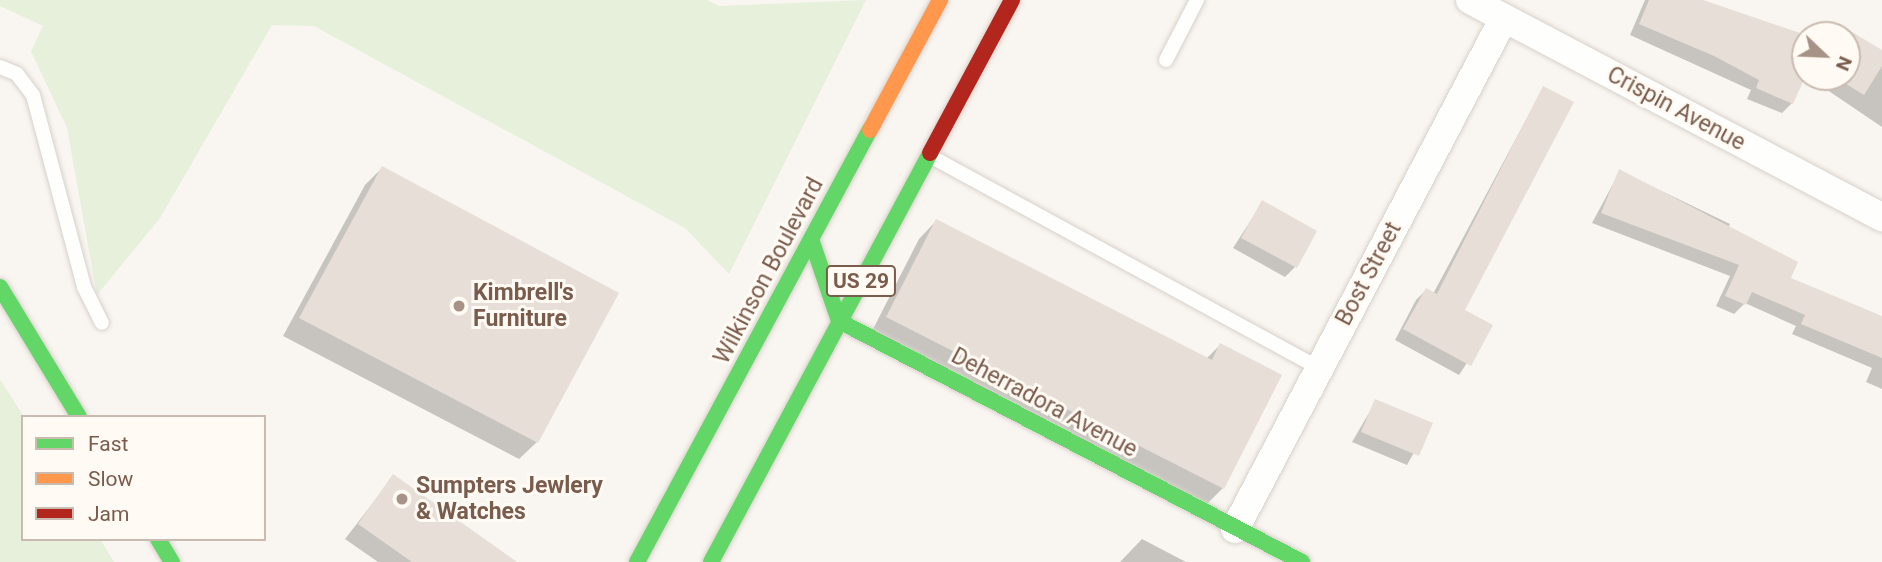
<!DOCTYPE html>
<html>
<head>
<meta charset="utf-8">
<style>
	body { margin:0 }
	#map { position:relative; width:1882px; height:562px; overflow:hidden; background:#f9f5f0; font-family:Roboto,sans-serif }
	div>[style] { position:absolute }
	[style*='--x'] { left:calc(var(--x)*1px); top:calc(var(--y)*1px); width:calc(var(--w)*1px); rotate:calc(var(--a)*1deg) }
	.green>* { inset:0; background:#e7f0db }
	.shadow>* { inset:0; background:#0003 }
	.building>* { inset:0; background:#e6ded7 }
	.roads { filter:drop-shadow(0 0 2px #d7d1cb) drop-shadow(0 0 2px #d7d1cb) }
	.lane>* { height:14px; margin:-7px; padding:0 7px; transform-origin:7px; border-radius:7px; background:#fefefd }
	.street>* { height:28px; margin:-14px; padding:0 14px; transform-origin:14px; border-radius:14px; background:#fefefd }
	.fast>* { height:16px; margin:-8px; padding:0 8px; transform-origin:8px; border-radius:8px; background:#63d668 }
	.slow>* { height:16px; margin:-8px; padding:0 8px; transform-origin:8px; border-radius:8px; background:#ff974d }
	.jam>* { height:16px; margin:-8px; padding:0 8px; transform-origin:8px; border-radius:8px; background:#b3261e }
	.dots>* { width:19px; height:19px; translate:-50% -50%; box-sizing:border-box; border:4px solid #fffaf3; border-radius:50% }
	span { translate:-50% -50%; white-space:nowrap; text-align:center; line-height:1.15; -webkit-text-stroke:6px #fffaf3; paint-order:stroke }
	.shield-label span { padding:2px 5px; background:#fffaf3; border:2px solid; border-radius:5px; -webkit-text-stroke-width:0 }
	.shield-label { font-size:21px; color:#7a5c4d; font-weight:700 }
	.street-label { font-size:23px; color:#7a5c4d }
	.poi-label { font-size:23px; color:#7a5c4d; font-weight:700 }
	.left { translate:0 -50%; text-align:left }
	.legend { position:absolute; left:21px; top:415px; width:245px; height:126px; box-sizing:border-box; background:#fffaf3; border:2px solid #cabbb1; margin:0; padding:9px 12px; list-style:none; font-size:21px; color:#7a5c4d }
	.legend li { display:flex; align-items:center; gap:14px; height:35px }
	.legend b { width:35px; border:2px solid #cabbb1 }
	.north { position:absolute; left:1791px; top:21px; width:70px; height:70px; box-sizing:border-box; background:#fffaf3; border:2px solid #cabbb1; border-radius:50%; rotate:113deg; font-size:19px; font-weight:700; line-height:28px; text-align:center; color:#7a5c4d }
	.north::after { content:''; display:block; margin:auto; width:24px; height:32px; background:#a69286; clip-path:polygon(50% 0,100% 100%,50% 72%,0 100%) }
</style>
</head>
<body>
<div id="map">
	<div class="green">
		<div style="clip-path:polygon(0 0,707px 0,719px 6px,866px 0,729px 274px,685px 228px,360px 51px,314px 26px,272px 25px,160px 218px,97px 295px,67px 128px,31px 51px,43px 26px,0 6px)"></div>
		<div style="clip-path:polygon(0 379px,24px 417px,23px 539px,100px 539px,114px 562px,0 562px)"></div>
	</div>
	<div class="shadow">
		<div style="clip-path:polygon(1645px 0,1700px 0,1805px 37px,1792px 103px,1782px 113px,1747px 99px,1751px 90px,1630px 35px)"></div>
		<div style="clip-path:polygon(1853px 34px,1882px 52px,1882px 127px,1808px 77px,1847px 77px)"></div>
		<div style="clip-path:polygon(1543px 88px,1463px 310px,1491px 326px,1459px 375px,1395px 340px,1416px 300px,1426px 290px,1433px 294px)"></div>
		<div style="clip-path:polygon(382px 168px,537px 442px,519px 459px,283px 336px,365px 185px)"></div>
		<div style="clip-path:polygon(1620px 171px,1730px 224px,1726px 232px,1788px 279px,1882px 323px,1882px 389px,1866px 382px,1872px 368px,1792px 334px,1796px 326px,1745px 303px,1734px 314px,1716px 306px,1730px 276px,1592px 223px)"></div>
		<div style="clip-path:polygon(1262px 203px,1295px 267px,1285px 277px,1233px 248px)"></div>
		<div style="clip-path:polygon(936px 221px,1206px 359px,1220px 345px,1223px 488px,1205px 506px,870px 335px,919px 239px)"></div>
		<div style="clip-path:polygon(1376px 401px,1430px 424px,1407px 465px,1352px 442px)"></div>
		<div style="clip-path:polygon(393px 477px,514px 562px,378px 562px,345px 539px)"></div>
		<div style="clip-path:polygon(1142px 539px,1186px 562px,1120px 562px)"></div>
	</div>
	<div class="building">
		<div style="clip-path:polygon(1649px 0,1703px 0,1806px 35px,1805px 77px,1793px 104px,1756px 88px,1759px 80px,1714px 56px,1639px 24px)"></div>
		<div style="clip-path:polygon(1852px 32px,1882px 50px,1882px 66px,1864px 95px,1835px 77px,1847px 77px)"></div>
		<div style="clip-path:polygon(1543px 86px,1574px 102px,1465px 310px,1493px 325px,1471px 366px,1403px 329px,1426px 288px,1437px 294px)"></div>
		<div style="clip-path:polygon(382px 166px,619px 293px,538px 443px,299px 318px)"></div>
		<div style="clip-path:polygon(1619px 169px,1798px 262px,1791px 278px,1882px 316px,1882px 358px,1801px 324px,1805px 315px,1752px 292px,1746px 305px,1725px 296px,1739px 265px,1601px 213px)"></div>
		<div style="clip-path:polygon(1262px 200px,1317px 231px,1297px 268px,1241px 238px)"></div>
		<div style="clip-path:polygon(936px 219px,1212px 360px,1220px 343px,1282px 375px,1224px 489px,886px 317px)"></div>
		<div style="clip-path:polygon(1375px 399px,1433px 423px,1419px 456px,1361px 432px)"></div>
		<div style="clip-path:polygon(393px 474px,517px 562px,412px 562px,358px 524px)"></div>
	</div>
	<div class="roads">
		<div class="lane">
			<div style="--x:1166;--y:60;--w:68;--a:-62.7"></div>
			<div style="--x:0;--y:67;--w:18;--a:22"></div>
			<div style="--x:17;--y:74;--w:26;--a:53"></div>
			<div style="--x:33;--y:95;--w:199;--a:75.1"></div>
			<div style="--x:84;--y:287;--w:40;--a:63.4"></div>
			<div style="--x:930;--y:156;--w:443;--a:28.6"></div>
		</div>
		<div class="street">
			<div style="--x:1470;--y:0;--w:466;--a:27.8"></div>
			<div style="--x:1235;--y:529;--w:577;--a:-62.24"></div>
		</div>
		<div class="fast">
			<div style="--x:812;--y:242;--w:83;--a:71.1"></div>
			<div style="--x:839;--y:321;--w:522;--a:27.5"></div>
			<div style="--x:0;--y:287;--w:152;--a:58.7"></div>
			<div style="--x:158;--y:539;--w:27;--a:59"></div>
			<div style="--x:637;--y:562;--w:491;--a:-61.7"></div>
			<div style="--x:711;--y:562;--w:464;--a:-61.8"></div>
		</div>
		<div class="slow">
			<div style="--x:870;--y:130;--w:148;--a:-61.7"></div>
		</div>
		<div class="jam">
			<div style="--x:930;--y:153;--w:174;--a:-61.8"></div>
		</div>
	</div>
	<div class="dots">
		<div style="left:459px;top:306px;background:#a69286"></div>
		<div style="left:402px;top:499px;background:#a69286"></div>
	</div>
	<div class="shield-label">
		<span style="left:861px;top:281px">US 29</span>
	</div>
	<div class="street-label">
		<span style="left:1676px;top:109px;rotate:28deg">Crispin Avenue</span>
		<span style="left:769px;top:271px;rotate:-62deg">Wilkinson Boulevard</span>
		<span style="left:1369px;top:274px;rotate:-62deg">Bost Street</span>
		<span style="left:1044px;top:403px;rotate:28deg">Deherradora Avenue</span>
	</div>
	<div class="poi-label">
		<span class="left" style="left:473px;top:306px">Kimbrell's<br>Furniture</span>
		<span class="left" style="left:416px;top:499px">Sumpters Jewlery<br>&amp; Watches</span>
	</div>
	<ul class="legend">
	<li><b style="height:9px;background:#63d668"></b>Fast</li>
	<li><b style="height:9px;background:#ff974d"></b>Slow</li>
	<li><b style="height:9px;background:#b3261e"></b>Jam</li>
	</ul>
	<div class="north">N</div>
</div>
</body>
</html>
